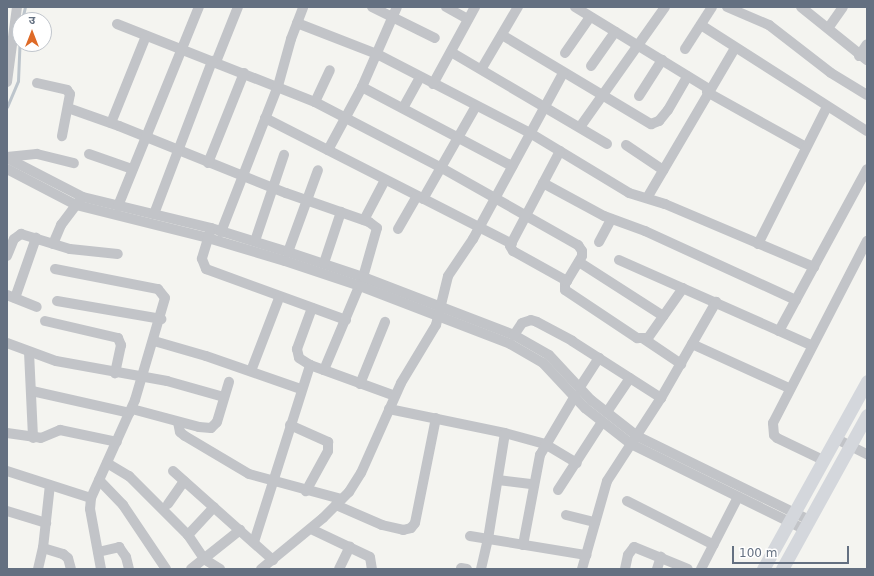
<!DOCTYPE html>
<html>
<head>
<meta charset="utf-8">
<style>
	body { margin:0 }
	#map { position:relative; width:874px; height:576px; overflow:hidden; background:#f4f4f0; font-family:"DejaVu Sans","Noto Sans Devanagari",sans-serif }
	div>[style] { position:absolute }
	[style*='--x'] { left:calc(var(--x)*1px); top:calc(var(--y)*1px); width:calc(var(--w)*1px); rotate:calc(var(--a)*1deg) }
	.stream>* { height:2.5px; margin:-1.25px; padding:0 1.25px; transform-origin:1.25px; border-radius:1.25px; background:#bdc5cc }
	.minor>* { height:10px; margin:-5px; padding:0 5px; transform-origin:5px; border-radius:5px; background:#c2c4c8 }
	.major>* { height:13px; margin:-6.5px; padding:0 6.5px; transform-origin:6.5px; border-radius:6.5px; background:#d4d7dc }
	span { translate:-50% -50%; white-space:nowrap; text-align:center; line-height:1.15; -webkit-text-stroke:4px #fff; paint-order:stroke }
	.frame { position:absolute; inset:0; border:8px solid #647081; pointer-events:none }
	.north { position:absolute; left:12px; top:12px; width:40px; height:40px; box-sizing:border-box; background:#fff; border:1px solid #c1c6cd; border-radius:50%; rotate:0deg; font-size:11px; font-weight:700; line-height:16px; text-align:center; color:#647081 }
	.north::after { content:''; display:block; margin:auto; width:14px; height:18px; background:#de6a27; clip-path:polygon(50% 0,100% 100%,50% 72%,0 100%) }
	.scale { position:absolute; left:732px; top:546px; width:117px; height:18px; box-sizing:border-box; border:2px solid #647081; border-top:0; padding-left:5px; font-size:12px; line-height:14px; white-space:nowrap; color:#647081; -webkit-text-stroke:3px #fff; paint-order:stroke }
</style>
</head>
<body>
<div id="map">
	<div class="stream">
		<div style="--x:22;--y:20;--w:13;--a:-77"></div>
		<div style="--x:7;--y:107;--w:28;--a:-67"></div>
		<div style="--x:18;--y:81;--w:48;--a:-87.6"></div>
	</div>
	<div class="minor">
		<div style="--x:372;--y:7;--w:70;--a:26.2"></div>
		<div style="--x:446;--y:7;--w:25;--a:29"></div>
		<div style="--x:575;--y:7;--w:157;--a:31.5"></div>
		<div style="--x:727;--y:7;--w:46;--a:23.2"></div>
		<div style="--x:769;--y:25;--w:78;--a:37.7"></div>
		<div style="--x:831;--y:73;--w:42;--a:31.4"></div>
		<div style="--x:801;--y:7;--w:85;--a:38.8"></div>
		<div style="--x:297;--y:23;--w:88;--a:21.3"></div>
		<div style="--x:379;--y:55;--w:170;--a:27.3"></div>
		<div style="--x:530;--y:133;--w:116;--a:31.2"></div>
		<div style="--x:629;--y:193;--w:38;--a:17"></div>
		<div style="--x:665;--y:204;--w:162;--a:22.9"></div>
		<div style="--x:117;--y:24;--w:213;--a:21.5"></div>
		<div style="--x:315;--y:102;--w:141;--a:27.5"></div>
		<div style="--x:440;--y:167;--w:159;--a:29.5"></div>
		<div style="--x:578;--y:245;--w:7;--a:56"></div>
		<div style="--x:582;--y:251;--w:5;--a:90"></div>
		<div style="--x:582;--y:256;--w:33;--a:121"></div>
		<div style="--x:565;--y:284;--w:6;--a:90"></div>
		<div style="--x:565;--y:290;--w:87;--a:33.7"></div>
		<div style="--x:637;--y:338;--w:11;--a:0"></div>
		<div style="--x:648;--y:338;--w:61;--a:-55"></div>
		<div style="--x:701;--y:25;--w:197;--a:32.6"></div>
		<div style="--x:829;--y:27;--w:24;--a:-55"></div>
		<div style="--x:502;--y:35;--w:174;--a:30.9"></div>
		<div style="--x:651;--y:124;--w:9;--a:-21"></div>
		<div style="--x:659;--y:121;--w:14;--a:-51"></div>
		<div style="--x:668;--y:110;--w:39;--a:-60"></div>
		<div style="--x:685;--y:49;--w:50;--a:-57.3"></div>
		<div style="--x:451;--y:52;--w:181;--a:30.5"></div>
		<div style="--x:565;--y:53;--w:44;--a:-55.2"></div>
		<div style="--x:859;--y:56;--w:14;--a:-56"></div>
		<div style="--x:216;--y:62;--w:59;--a:-68.2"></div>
		<div style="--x:591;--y:66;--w:42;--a:-54.8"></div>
		<div style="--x:482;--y:68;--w:71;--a:-59.5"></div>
		<div style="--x:7;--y:82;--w:76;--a:-82.4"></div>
		<div style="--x:37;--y:83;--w:31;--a:13"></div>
		<div style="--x:67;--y:90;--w:5;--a:53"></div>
		<div style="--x:70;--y:94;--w:43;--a:100.8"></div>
		<div style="--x:433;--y:84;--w:88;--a:-61.4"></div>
		<div style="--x:362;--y:87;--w:170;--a:27.8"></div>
		<div style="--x:707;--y:92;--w:113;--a:29.1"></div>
		<div style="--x:639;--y:96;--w:43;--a:-57.4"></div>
		<div style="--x:315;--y:102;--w:35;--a:-65"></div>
		<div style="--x:68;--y:108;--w:54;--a:19.4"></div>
		<div style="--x:119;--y:126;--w:180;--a:21.9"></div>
		<div style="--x:286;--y:193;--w:88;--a:19.3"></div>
		<div style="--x:369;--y:222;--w:10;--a:37"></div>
		<div style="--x:377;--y:228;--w:51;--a:105.9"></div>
		<div style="--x:363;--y:277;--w:101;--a:112.8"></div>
		<div style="--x:403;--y:108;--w:35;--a:-61"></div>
		<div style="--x:265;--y:118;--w:277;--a:27"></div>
		<div style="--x:111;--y:123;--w:94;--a:-68.1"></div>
		<div style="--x:580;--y:127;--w:147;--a:-54.7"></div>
		<div style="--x:626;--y:145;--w:45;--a:34"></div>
		<div style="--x:328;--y:150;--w:72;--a:-61.6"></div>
		<div style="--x:362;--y:87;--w:87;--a:-66.4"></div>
		<div style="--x:560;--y:151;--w:107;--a:117.8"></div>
		<div style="--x:510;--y:246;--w:6;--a:59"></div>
		<div style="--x:513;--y:251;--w:62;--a:29.1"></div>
		<div style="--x:89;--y:154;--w:46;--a:19.2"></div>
		<div style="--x:7;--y:157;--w:30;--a:-6"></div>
		<div style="--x:37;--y:154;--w:38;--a:14"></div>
		<div style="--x:7;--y:158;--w:85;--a:27.2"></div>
		<div style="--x:83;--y:197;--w:132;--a:13.6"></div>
		<div style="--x:211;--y:228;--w:81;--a:17.3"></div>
		<div style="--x:288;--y:252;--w:79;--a:18.4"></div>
		<div style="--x:363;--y:277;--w:162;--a:21"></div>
		<div style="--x:514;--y:335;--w:40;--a:29.7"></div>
		<div style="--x:549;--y:355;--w:62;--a:47"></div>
		<div style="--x:591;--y:400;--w:58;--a:38"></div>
		<div style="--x:637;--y:436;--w:191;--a:26"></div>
		<div style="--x:208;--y:163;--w:97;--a:-68.2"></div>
		<div style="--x:7;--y:169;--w:78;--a:27.6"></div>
		<div style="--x:76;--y:205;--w:136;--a:14"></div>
		<div style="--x:208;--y:238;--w:80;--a:16.6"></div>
		<div style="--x:285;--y:261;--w:79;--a:18.4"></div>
		<div style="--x:360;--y:286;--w:161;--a:21.1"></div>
		<div style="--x:510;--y:344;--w:38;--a:30"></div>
		<div style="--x:543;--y:363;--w:62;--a:47"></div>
		<div style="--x:585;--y:408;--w:58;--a:38"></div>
		<div style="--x:631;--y:444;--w:193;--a:26.2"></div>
		<div style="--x:543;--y:183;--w:69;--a:28.4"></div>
		<div style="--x:604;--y:216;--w:44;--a:20.1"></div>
		<div style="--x:645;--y:231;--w:166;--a:24.6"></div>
		<div style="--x:647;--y:198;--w:174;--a:-59.6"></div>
		<div style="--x:423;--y:199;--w:107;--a:-60.3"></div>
		<div style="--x:118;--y:206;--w:215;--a:-67.9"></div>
		<div style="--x:154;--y:214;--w:164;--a:-69.2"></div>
		<div style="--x:364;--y:220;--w:45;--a:-62.3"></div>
		<div style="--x:398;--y:229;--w:38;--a:-60"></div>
		<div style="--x:210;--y:232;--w:28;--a:107"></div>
		<div style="--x:202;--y:259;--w:11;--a:68"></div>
		<div style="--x:206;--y:269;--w:149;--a:20"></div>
		<div style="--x:221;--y:232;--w:157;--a:-68.7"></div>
		<div style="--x:278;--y:86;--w:49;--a:-74.5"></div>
		<div style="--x:291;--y:39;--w:34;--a:-69"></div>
		<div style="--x:255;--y:241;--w:91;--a:-71.4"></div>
		<div style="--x:599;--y:242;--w:26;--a:-62"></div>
		<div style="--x:53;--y:244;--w:21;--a:-67"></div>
		<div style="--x:61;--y:225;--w:31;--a:-53"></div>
		<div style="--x:758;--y:244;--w:153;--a:-63.3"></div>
		<div style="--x:288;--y:252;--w:87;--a:-69.9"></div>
		<div style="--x:7;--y:256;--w:18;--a:-68"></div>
		<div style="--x:14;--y:239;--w:9;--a:-36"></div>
		<div style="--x:21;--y:234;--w:51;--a:17"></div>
		<div style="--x:70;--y:249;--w:48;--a:5.9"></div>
		<div style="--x:619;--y:260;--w:210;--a:23.9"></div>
		<div style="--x:579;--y:262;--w:100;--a:32.7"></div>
		<div style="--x:324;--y:263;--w:54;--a:-71.6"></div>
		<div style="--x:55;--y:269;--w:105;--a:11"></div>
		<div style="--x:158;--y:289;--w:11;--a:52"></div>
		<div style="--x:165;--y:298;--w:106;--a:106.4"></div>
		<div style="--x:135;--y:400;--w:107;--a:114.2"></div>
		<div style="--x:91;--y:498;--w:11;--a:95"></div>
		<div style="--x:90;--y:509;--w:61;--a:79.6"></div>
		<div style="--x:7;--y:295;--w:32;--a:22"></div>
		<div style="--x:15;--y:298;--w:64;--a:-70.7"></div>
		<div style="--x:57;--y:301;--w:106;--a:9.8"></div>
		<div style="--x:312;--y:308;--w:44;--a:110.1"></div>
		<div style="--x:297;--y:349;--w:9;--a:77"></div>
		<div style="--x:299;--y:358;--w:13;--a:32"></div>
		<div style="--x:310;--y:365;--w:90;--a:20"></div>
		<div style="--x:45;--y:321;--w:75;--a:13.1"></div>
		<div style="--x:118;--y:338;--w:8;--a:67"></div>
		<div style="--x:121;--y:345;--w:29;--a:102"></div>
		<div style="--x:779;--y:331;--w:184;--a:-61.5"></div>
		<div style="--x:514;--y:335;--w:14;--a:-56"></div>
		<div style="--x:522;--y:323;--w:9;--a:-18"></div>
		<div style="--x:531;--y:320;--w:6;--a:18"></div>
		<div style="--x:537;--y:322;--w:40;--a:28"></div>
		<div style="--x:572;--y:341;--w:106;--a:32.6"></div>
		<div style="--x:644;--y:339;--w:45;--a:34"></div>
		<div style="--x:154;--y:341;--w:54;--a:16.1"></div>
		<div style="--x:206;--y:356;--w:101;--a:19.2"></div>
		<div style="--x:7;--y:343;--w:52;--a:20.2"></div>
		<div style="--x:56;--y:361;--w:113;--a:10.2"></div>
		<div style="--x:167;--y:381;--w:59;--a:15.7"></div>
		<div style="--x:692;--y:344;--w:107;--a:24.4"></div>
		<div style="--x:29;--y:352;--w:86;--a:87.3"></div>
		<div style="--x:251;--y:371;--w:78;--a:-69"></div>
		<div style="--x:360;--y:384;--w:67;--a:-68"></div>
		<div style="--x:580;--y:387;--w:35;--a:-57"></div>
		<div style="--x:32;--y:391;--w:100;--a:12.7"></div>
		<div style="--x:132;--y:409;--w:69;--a:15"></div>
		<div style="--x:199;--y:427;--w:12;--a:5"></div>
		<div style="--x:211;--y:428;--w:8;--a:-45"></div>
		<div style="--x:217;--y:422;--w:42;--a:-73.3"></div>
		<div style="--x:389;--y:409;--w:118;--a:11.7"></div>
		<div style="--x:505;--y:433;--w:41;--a:15.4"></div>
		<div style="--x:545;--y:444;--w:37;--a:31"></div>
		<div style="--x:607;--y:412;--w:41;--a:-55.9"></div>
		<div style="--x:178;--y:422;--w:10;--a:79"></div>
		<div style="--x:180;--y:432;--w:6;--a:39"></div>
		<div style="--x:185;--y:436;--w:74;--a:30.7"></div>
		<div style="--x:249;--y:474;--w:95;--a:15.2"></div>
		<div style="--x:290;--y:425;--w:42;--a:24.1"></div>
		<div style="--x:328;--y:442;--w:9;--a:90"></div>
		<div style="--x:328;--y:451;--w:46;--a:118.8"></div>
		<div style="--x:7;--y:433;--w:34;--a:8"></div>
		<div style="--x:41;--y:438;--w:21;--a:-23"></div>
		<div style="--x:60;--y:430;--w:58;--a:11.9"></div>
		<div style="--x:835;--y:438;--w:36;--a:27"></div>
		<div style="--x:823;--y:460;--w:51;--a:-154.4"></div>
		<div style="--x:777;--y:438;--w:4;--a:-135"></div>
		<div style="--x:774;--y:435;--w:12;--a:-95"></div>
		<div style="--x:773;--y:423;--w:205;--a:-62.7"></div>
		<div style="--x:107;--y:463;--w:26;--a:31"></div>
		<div style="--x:129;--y:476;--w:83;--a:45"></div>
		<div style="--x:188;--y:535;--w:29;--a:56"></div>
		<div style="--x:204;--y:559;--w:19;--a:32"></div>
		<div style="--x:7;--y:471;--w:88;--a:17.8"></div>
		<div style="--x:173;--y:471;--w:134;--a:41.7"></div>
		<div style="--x:99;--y:480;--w:35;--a:46"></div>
		<div style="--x:123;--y:505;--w:77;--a:56.1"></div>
		<div style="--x:498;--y:480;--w:35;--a:7"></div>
		<div style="--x:558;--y:490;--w:81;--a:-57.1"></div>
		<div style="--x:627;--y:501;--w:97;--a:26.8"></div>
		<div style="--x:168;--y:504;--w:28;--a:-55"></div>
		<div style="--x:336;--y:505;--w:50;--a:23.5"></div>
		<div style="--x:382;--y:525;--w:22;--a:13"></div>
		<div style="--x:403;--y:530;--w:8;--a:-14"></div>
		<div style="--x:411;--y:528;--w:6;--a:-51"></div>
		<div style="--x:415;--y:523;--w:107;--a:-78.7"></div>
		<div style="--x:7;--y:511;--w:41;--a:17.1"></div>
		<div style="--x:566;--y:515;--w:30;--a:14"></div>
		<div style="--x:311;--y:529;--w:65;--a:25.4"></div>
		<div style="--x:370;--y:557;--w:12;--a:81"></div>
		<div style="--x:188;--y:535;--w:38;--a:-47"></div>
		<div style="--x:470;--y:536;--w:118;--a:9.3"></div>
		<div style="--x:254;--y:542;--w:186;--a:-72.4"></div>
		<div style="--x:523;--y:545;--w:92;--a:-79.3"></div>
		<div style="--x:540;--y:455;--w:69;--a:-59.3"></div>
		<div style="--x:43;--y:548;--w:21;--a:17"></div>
		<div style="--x:63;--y:554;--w:6;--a:39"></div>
		<div style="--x:68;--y:558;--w:11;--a:75"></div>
		<div style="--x:98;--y:552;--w:22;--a:-13"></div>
		<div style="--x:119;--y:547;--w:12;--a:55"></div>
		<div style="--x:126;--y:557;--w:12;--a:76"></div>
		<div style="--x:461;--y:568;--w:6;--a:9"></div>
		<div style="--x:38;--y:569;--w:22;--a:-77"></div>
		<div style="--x:43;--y:548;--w:63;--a:-83.7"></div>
		<div style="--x:191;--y:569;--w:63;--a:-38.5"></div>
		<div style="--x:261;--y:569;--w:80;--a:-39.4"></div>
		<div style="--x:323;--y:518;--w:37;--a:-45"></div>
		<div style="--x:349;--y:492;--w:22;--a:-58"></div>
		<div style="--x:361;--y:473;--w:98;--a:-66"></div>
		<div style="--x:401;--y:383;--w:68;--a:-58.9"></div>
		<div style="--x:436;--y:325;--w:50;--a:-76.2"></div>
		<div style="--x:448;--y:276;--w:45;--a:-56"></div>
		<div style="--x:473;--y:239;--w:189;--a:-61.5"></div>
		<div style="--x:339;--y:569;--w:25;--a:-64"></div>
		<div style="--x:481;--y:569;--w:31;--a:-77"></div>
		<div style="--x:488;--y:539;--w:107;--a:-80.9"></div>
		<div style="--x:582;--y:569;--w:91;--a:-74.1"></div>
		<div style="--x:607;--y:481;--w:99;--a:-57"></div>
		<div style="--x:661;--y:398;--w:111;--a:-60.2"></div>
		<div style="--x:625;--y:569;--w:14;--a:-78"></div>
		<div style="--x:628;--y:555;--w:10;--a:-53"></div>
		<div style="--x:634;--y:547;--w:58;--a:22.2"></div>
		<div style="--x:657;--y:569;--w:13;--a:-72"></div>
		<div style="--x:701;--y:569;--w:81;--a:-62.8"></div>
	</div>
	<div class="major">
		<div style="--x:763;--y:569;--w:215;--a:-61"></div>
		<div style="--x:782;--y:569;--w:176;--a:-61.1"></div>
	</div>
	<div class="frame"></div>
	<div class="north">उ</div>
	<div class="scale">100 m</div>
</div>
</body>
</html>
